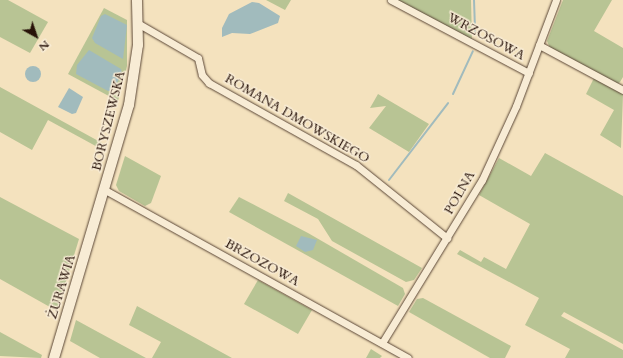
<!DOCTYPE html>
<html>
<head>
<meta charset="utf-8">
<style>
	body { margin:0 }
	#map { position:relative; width:623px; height:358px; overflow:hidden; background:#f4e2be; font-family:Cardo,serif }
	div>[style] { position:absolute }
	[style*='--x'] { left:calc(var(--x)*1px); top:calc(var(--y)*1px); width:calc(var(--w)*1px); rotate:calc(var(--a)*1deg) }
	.green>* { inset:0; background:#b8c494 }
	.water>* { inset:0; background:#a1bbbd }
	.round { border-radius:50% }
	.stream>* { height:2px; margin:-1px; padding:0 1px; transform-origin:1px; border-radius:1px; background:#a1bbbd }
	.roads { filter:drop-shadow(0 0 1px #5a4636) drop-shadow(0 0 1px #5a4636) }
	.street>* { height:7px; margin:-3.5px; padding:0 3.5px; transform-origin:3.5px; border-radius:3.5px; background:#f8ecd5 }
	.secondary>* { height:10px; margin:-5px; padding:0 5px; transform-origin:5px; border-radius:5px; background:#f8ecd5 }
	span { translate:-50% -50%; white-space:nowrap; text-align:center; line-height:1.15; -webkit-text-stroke:3px #f8ecd5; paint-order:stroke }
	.street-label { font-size:13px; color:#271208 }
	.north { position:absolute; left:16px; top:16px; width:40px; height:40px; -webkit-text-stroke:3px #f8ecd5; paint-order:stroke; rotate:140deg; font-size:11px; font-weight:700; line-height:16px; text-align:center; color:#271208 }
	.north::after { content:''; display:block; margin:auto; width:14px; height:18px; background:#271208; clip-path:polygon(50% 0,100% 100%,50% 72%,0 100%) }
</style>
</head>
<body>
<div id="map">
	<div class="green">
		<div style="clip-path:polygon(0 0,8px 0,48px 22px,30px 53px,0 37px)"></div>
		<div style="clip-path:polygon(266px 0,291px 0,285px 10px)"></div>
		<div style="clip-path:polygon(396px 0,471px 0,472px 41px)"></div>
		<div style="clip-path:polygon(563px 0,612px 0,594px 31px,623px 48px,623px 77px,620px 82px,617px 84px,550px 48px,547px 41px)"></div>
		<div style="clip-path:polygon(104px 8px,127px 20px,127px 66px,118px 101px,68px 74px)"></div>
		<div style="clip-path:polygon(594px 78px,623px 94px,621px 148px,600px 135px,614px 110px,586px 94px)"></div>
		<div style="clip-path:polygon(0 87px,102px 143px,103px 150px,48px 120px,32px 150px,0 132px)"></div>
		<div style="clip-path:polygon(378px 94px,429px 124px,409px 152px,369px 128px,386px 106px,370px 108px)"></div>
		<div style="clip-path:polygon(545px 153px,623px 196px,623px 344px,564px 312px,561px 316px,623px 350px,623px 358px,565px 358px,570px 349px,525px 325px,539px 298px,457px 254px,460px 250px,481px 262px,484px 257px,506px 269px,530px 224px,479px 195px,499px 158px,531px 176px)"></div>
		<div style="clip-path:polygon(125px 156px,161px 176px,151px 203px,145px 206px,119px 191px,116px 185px)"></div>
		<div style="clip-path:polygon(288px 193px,422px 268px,414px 280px,406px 282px,332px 241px,318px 219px,284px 201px)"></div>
		<div style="clip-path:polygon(0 197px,79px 239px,57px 311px,0 279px)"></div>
		<div style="clip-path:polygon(239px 197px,308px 233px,403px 288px,405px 294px,398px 306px,229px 212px)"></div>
		<div style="clip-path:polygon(258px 280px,312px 310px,298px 334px,244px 304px)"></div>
		<div style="clip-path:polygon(423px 298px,511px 346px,505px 358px,490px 358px,409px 312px,417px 299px)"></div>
		<div style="clip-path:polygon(137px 306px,181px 330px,232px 358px,152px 358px,161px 342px,129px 325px)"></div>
		<div style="clip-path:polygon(76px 320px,98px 332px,146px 358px,100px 358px,70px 341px)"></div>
		<div style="clip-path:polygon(0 332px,42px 355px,41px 358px,0 356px)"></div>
		<div style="clip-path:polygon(371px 349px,382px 356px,380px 358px,366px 358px)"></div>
	</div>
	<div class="water">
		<div style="clip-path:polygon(252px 2px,259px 3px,280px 16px,278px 23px,250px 34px,232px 33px,222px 37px,222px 28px,229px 14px)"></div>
		<div style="clip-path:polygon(105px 14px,127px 25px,123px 59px,95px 43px,92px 38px,101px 16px)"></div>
		<div style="clip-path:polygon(89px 50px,121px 69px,122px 74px,112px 91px,108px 91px,76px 74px,77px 65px)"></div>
		<div class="round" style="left:25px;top:66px;width:16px;height:16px"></div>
		<div style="clip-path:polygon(69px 88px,83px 97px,76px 113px,72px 114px,58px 107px)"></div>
		<div style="clip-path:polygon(301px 236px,317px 240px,313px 250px,305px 252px,296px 246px)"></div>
	</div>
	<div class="stream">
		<div style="--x:474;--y:0;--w:34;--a:88"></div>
		<div style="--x:453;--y:94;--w:47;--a:-65.1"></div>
		<div style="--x:389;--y:180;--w:97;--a:-52.5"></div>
	</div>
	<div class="roads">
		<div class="street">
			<div style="--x:391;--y:0;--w:156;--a:27.9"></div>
			<div style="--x:139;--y:24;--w:68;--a:30"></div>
			<div style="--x:198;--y:58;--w:17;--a:77"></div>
			<div style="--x:202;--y:75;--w:11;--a:49"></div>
			<div style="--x:209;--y:83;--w:168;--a:29.2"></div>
			<div style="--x:356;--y:165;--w:117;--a:38.7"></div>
			<div style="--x:539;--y:45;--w:95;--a:28.2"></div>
			<div style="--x:105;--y:190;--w:346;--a:29"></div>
			<div style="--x:382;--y:343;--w:191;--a:-58.5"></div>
			<div style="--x:482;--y:180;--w:81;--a:-65.3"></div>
			<div style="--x:516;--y:106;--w:113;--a:-69.3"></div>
		</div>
		<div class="secondary">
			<div style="--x:54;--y:358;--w:264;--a:-73.5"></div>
			<div style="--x:129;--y:105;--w:61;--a:-81.5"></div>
			<div style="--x:138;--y:45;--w:45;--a:-91.3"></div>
		</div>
	</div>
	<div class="street-label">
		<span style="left:486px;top:37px;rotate:28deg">WRZOSOWA</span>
		<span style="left:297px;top:119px;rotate:30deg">ROMANA DMOWSKIEGO</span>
		<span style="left:109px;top:121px;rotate:-76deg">BORYSZEWSKA</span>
		<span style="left:460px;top:193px;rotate:-60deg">POLNA</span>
		<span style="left:262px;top:263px;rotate:29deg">BRZOZOWA</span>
		<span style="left:62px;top:287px;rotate:-73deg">ŻURAWIA</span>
	</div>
	<div class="north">N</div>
</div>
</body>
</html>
